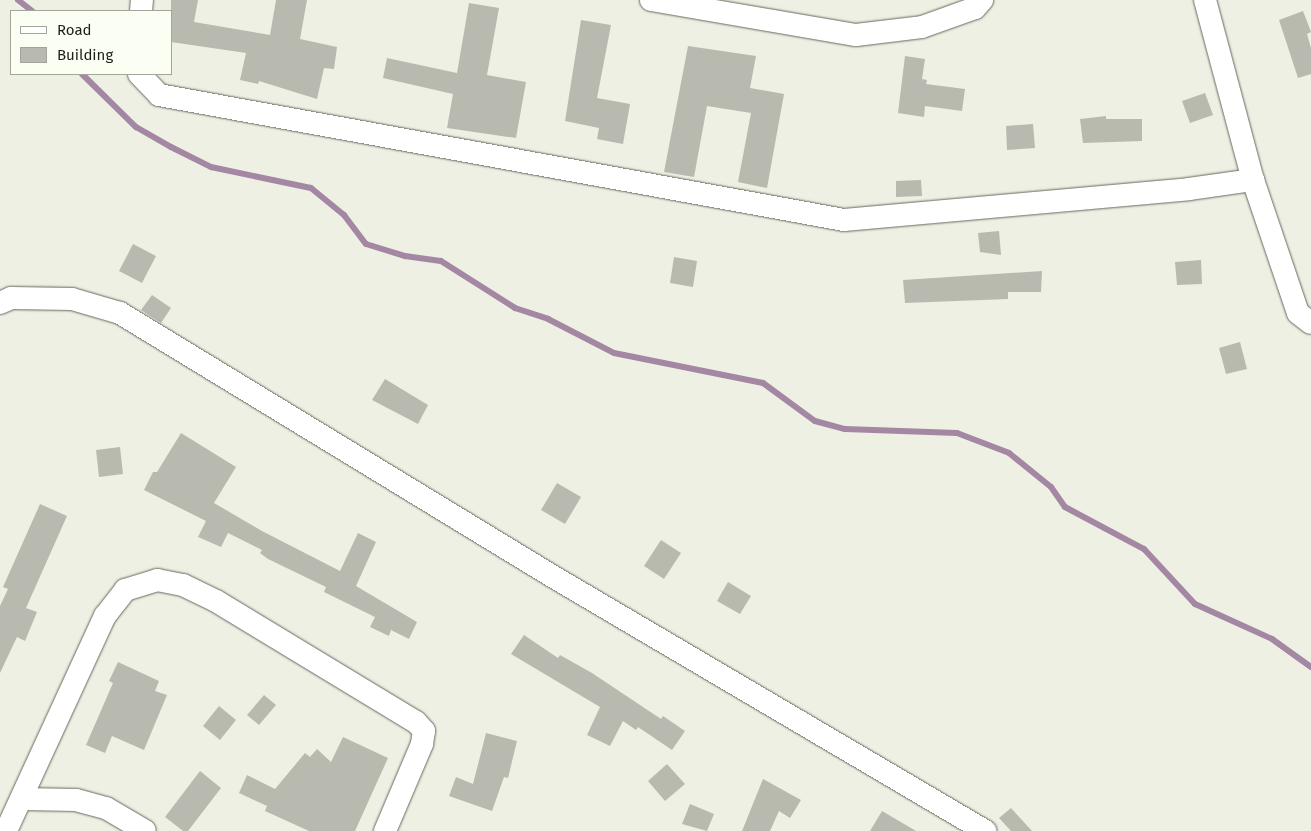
<!DOCTYPE html>
<html>
<head>
<meta charset="utf-8">
<style>
	body { margin:0 }
	#map { position:relative; width:1311px; height:831px; overflow:hidden; background:#eef0e4; font-family:"Fira Sans",sans-serif }
	div>[style] { position:absolute }
	[style*='--x'] { left:calc(var(--x)*1px); top:calc(var(--y)*1px); width:calc(var(--w)*1px); rotate:calc(var(--a)*1deg) }
	.stream>* { height:6px; margin:-3px; padding:0 3px; transform-origin:3px; border-radius:3px; background:#a487a3 }
	.building>* { inset:0; background:#b8baaf }
	.roads { filter:drop-shadow(0 0 1px #66685e) drop-shadow(0 0 1px #66685e) }
	.street>* { height:22px; margin:-11px; padding:0 11px; transform-origin:11px; border-radius:11px; background:#fff }
	span { translate:-50% -50%; white-space:nowrap; text-align:center; line-height:1.15; -webkit-text-stroke:4.5px #fbfef2; paint-order:stroke }
	.legend { position:absolute; left:10px; top:10px; width:162px; height:65px; box-sizing:border-box; background:#fbfef2; border:1px solid #a3a59c; margin:0; padding:6px 9px; list-style:none; font-size:15px; color:#1e1f1a }
	.legend li { display:flex; align-items:center; gap:10px; height:25px }
	.legend b { width:25px; border:1px solid #a3a59c }
</style>
</head>
<body>
<div id="map">
	<div class="stream">
		<div style="--x:18;--y:0;--w:18;--a:38"></div>
		<div style="--x:82;--y:74;--w:76;--a:44.5"></div>
		<div style="--x:136;--y:127;--w:40;--a:29.7"></div>
		<div style="--x:171;--y:147;--w:45;--a:26.6"></div>
		<div style="--x:211;--y:167;--w:102;--a:11.9"></div>
		<div style="--x:311;--y:188;--w:43;--a:39.3"></div>
		<div style="--x:344;--y:215;--w:36;--a:53"></div>
		<div style="--x:366;--y:244;--w:41;--a:17.1"></div>
		<div style="--x:405;--y:256;--w:36;--a:8"></div>
		<div style="--x:441;--y:261;--w:88;--a:32.4"></div>
		<div style="--x:515;--y:308;--w:35;--a:18"></div>
		<div style="--x:548;--y:319;--w:74;--a:27.3"></div>
		<div style="--x:614;--y:353;--w:152;--a:11.4"></div>
		<div style="--x:763;--y:383;--w:64;--a:36.2"></div>
		<div style="--x:815;--y:421;--w:31;--a:15"></div>
		<div style="--x:845;--y:429;--w:112;--a:2"></div>
		<div style="--x:957;--y:433;--w:56;--a:21"></div>
		<div style="--x:1009;--y:453;--w:54;--a:39"></div>
		<div style="--x:1051;--y:487;--w:24;--a:55"></div>
		<div style="--x:1065;--y:507;--w:89;--a:28"></div>
		<div style="--x:1144;--y:549;--w:75;--a:47.2"></div>
		<div style="--x:1195;--y:604;--w:85;--a:24.4"></div>
		<div style="--x:1272;--y:639;--w:48;--a:35.7"></div>
	</div>
	<div class="building">
		<div style="clip-path:polygon(171px 0,198px 0,194px 22px,270px 35px,276px 0,307px 0,300px 39px,337px 47px,334px 69px,324px 68px,317px 99px,259px 81px,258px 84px,240px 80px,246px 53px,171px 42px)"></div>
		<div style="clip-path:polygon(469px 3px,499px 8px,487px 75px,526px 82px,516px 138px,447px 128px,453px 94px,383px 78px,387px 58px,457px 73px)"></div>
		<div style="clip-path:polygon(1303px 11px,1311px 32px,1307px 34px,1311px 48px,1311px 74px,1298px 78px,1279px 20px)"></div>
		<div style="clip-path:polygon(581px 20px,611px 25px,597px 98px,630px 104px,623px 144px,597px 139px,599px 128px,565px 121px)"></div>
		<div style="clip-path:polygon(688px 46px,756px 56px,750px 88px,784px 94px,767px 188px,738px 182px,751px 113px,707px 106px,694px 177px,664px 172px)"></div>
		<div style="clip-path:polygon(905px 56px,925px 59px,922px 79px,927px 80px,926px 84px,965px 89px,962px 111px,925px 106px,924px 117px,898px 113px)"></div>
		<div style="clip-path:polygon(1205px 93px,1213px 115px,1190px 123px,1182px 101px)"></div>
		<div style="clip-path:polygon(1106px 116px,1106px 119px,1142px 119px,1142px 141px,1083px 143px,1080px 119px)"></div>
		<div style="clip-path:polygon(1033px 124px,1035px 148px,1007px 150px,1006px 126px)"></div>
		<div style="clip-path:polygon(921px 180px,922px 196px,896px 197px,896px 181px)"></div>
		<div style="clip-path:polygon(999px 231px,1001px 255px,980px 252px,978px 233px)"></div>
		<div style="clip-path:polygon(133px 244px,156px 256px,142px 283px,119px 271px)"></div>
		<div style="clip-path:polygon(674px 257px,697px 261px,693px 287px,670px 283px)"></div>
		<div style="clip-path:polygon(1201px 260px,1202px 284px,1177px 285px,1175px 262px)"></div>
		<div style="clip-path:polygon(1042px 271px,1041px 292px,1008px 292px,1008px 299px,905px 303px,903px 280px)"></div>
		<div style="clip-path:polygon(152px 295px,171px 308px,161px 323px,141px 310px)"></div>
		<div style="clip-path:polygon(1240px 342px,1247px 369px,1226px 374px,1219px 348px)"></div>
		<div style="clip-path:polygon(385px 379px,428px 405px,418px 424px,372px 400px)"></div>
		<div style="clip-path:polygon(181px 433px,236px 467px,214px 503px,262px 531px,340px 571px,358px 533px,376px 542px,356px 586px,417px 622px,409px 639px,391px 630px,389px 636px,370px 627px,375px 617px,324px 592px,326px 587px,268px 559px,260px 553px,262px 550px,228px 533px,221px 547px,198px 537px,206px 521px,144px 490px,153px 472px,157px 472px)"></div>
		<div style="clip-path:polygon(120px 447px,123px 474px,99px 477px,96px 450px)"></div>
		<div style="clip-path:polygon(557px 483px,581px 497px,565px 524px,541px 510px)"></div>
		<div style="clip-path:polygon(40px 504px,67px 516px,26px 608px,37px 612px,25px 641px,17px 637px,0 673px,0 606px,8px 589px,3px 587px)"></div>
		<div style="clip-path:polygon(661px 540px,681px 553px,664px 579px,644px 566px)"></div>
		<div style="clip-path:polygon(728px 582px,751px 596px,740px 614px,717px 601px)"></div>
		<div style="clip-path:polygon(524px 635px,558px 658px,560px 655px,592px 673px,661px 719px,663px 716px,685px 731px,672px 750px,638px 727px,636px 730px,623px 721px,610px 746px,587px 735px,600px 707px,511px 654px)"></div>
		<div style="clip-path:polygon(118px 662px,159px 681px,155px 691px,167px 695px,144px 750px,112px 736px,105px 753px,86px 745px,113px 683px,109px 681px)"></div>
		<div style="clip-path:polygon(264px 695px,276px 705px,259px 725px,247px 715px)"></div>
		<div style="clip-path:polygon(219px 706px,236px 720px,220px 740px,203px 726px)"></div>
		<div style="clip-path:polygon(486px 733px,517px 741px,508px 778px,504px 777px,492px 811px,449px 796px,456px 777px,473px 784px)"></div>
		<div style="clip-path:polygon(343px 737px,388px 758px,355px 831px,309px 831px,265px 811px,267px 806px,239px 793px,247px 775px,275px 789px,305px 753px,310px 757px,317px 749px,331px 762px)"></div>
		<div style="clip-path:polygon(667px 764px,685px 784px,665px 801px,648px 781px)"></div>
		<div style="clip-path:polygon(200px 771px,221px 788px,188px 831px,183px 831px,165px 817px)"></div>
		<div style="clip-path:polygon(763px 779px,801px 800px,790px 818px,779px 811px,770px 831px,742px 831px)"></div>
		<div style="clip-path:polygon(690px 804px,714px 814px,707px 831px,682px 824px)"></div>
		<div style="clip-path:polygon(1011px 808px,1032px 831px,1011px 831px,999px 818px)"></div>
		<div style="clip-path:polygon(882px 811px,916px 831px,870px 831px)"></div>
	</div>
	<div class="roads">
		<div class="street">
			<div style="--x:651;--y:0;--w:208;--a:9.7"></div>
			<div style="--x:856;--y:35;--w:66;--a:-6.9"></div>
			<div style="--x:922;--y:27;--w:56;--a:-19.7"></div>
			<div style="--x:975;--y:8;--w:11;--a:-49"></div>
			<div style="--x:1205;--y:0;--w:186;--a:75.1"></div>
			<div style="--x:1253;--y:180;--w:140;--a:71.3"></div>
			<div style="--x:1298;--y:313;--w:16;--a:38"></div>
			<div style="--x:141;--y:11;--w:11;--a:-85"></div>
			<div style="--x:139;--y:74;--w:29;--a:46"></div>
			<div style="--x:159;--y:95;--w:696;--a:10.34"></div>
			<div style="--x:844;--y:220;--w:346;--a:-5.1"></div>
			<div style="--x:1189;--y:189;--w:65;--a:-8"></div>
			<div style="--x:0;--y:303;--w:12;--a:-24"></div>
			<div style="--x:11;--y:298;--w:61;--a:0.9"></div>
			<div style="--x:72;--y:299;--w:50;--a:16.3"></div>
			<div style="--x:120;--y:313;--w:506;--a:31.33"></div>
			<div style="--x:552;--y:576;--w:503;--a:30.49"></div>
			<div style="--x:23;--y:799;--w:53;--a:1.1"></div>
			<div style="--x:76;--y:800;--w:31;--a:15"></div>
			<div style="--x:106;--y:808;--w:45;--a:30.5"></div>
			<div style="--x:6;--y:831;--w:237;--a:-65.3"></div>
			<div style="--x:105;--y:616;--w:33;--a:-52"></div>
			<div style="--x:125;--y:590;--w:34;--a:-17"></div>
			<div style="--x:157;--y:580;--w:26;--a:11"></div>
			<div style="--x:183;--y:585;--w:37;--a:26"></div>
			<div style="--x:216;--y:601;--w:234;--a:31.2"></div>
			<div style="--x:416;--y:722;--w:12;--a:48"></div>
			<div style="--x:424;--y:731;--w:13;--a:99"></div>
			<div style="--x:422;--y:744;--w:95;--a:113"></div>
		</div>
	</div>
	<ul class="legend">
	<li><b style="height:6px;background:#fff"></b>Road</li>
	<li><b style="height:14px;background:#b8baaf"></b>Building</li>
	</ul>
</div>
</body>
</html>
